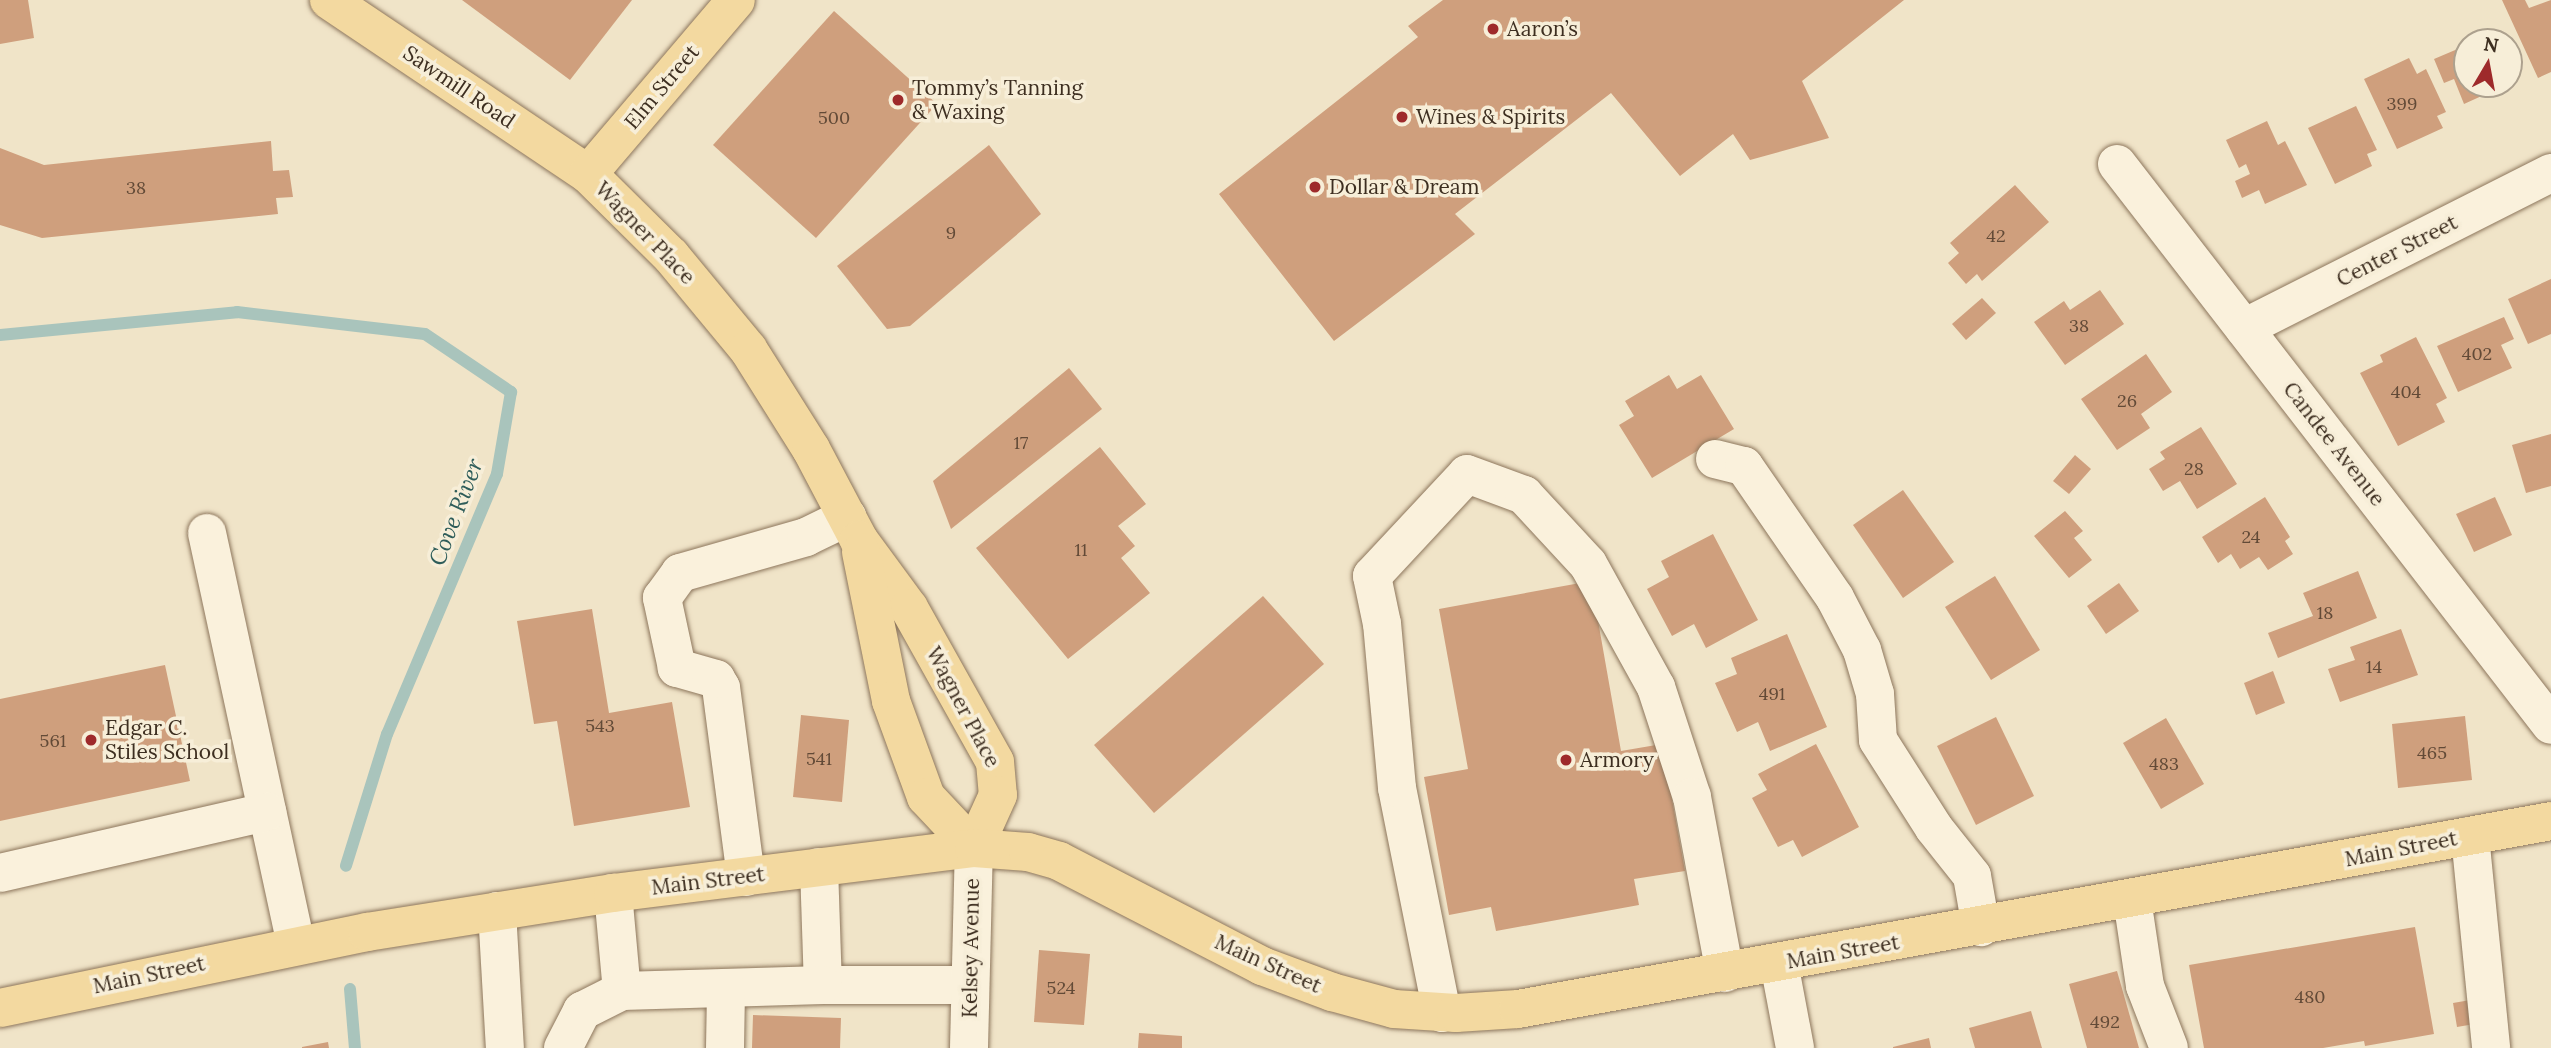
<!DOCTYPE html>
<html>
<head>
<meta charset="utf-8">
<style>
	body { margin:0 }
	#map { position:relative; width:2551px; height:1048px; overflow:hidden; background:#f0e4c8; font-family:Lora,serif }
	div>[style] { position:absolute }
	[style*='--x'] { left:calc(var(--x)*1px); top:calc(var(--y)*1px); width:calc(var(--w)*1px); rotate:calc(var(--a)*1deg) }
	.stream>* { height:12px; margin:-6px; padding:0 6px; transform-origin:6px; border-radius:6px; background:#a9c4bc }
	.building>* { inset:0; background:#cf9f7d }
	.roads { filter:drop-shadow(0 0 2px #8d765c) drop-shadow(0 0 2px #8d765c) }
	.minor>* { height:38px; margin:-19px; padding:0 19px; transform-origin:19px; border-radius:19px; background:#faf1dc }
	.major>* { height:38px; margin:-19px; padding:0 19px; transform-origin:19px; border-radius:19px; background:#f3d9a0 }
	.dots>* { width:19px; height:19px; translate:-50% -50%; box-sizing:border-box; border:4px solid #f7eed8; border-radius:50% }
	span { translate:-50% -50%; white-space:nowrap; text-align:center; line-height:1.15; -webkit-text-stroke:7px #f7eed8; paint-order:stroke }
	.number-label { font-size:18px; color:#624a37 }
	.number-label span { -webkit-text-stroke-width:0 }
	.poi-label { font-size:21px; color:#3d2e20 }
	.left { translate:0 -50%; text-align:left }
	.street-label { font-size:21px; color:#3d2e20 }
	.water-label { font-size:23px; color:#2f5d5a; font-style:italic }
	.north { position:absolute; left:2453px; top:28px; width:70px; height:70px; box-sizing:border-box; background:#f7eed8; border:2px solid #ada18e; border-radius:50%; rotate:10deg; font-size:19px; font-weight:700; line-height:28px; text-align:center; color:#3d2e20 }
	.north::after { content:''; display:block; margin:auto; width:24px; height:32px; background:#9e2a2b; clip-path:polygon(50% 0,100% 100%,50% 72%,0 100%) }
</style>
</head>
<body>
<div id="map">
	<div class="stream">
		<div style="--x:0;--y:335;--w:238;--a:-5.5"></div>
		<div style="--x:237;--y:312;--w:189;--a:6.7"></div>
		<div style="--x:425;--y:334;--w:104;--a:34"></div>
		<div style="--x:511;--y:392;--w:83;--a:99.7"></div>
		<div style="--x:497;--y:474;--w:282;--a:112.9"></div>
		<div style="--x:387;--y:734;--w:138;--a:107.3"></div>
		<div style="--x:350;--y:989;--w:59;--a:85.2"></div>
	</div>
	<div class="building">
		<div style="clip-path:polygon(0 0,28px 0,34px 38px,0 44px)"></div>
		<div style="clip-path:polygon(462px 0,632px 0,570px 80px)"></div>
		<div style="clip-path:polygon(1443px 0,1904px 0,1802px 81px,1829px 138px,1750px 160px,1733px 134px,1680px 176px,1611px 93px,1455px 214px,1475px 234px,1334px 341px,1219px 194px,1418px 37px,1408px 26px)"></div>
		<div style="clip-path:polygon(2502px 0,2525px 0,2529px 8px,2551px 0,2551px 72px,2538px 78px)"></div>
		<div style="clip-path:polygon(834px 11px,937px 104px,816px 238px,713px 145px)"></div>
		<div style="clip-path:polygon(2467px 45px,2467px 84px,2482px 84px,2486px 94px,2464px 104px,2454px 79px,2444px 83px,2434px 59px)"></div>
		<div style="clip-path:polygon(2409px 58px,2417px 74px,2426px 69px,2446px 112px,2437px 116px,2443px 128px,2397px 149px,2364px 79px)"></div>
		<div style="clip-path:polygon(2356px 106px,2377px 150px,2367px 154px,2372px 166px,2335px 184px,2308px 128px)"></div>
		<div style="clip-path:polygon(2267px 121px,2278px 145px,2285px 141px,2307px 185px,2265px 204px,2259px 190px,2242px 198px,2235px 181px,2250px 174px,2246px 164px,2239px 168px,2226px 140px)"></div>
		<div style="clip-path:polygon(271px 141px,273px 171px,289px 170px,293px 197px,276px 198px,278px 214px,42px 238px,0 225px,0 148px,44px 165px)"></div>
		<div style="clip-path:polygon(989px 145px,1041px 214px,910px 326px,887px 329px,837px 266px)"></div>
		<div style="clip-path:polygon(2015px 185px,2049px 222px,1982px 281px,1977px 274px,1966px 284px,1948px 263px,1959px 253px,1950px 243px)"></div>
		<div style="clip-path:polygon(2551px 279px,2551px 334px,2528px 344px,2508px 299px)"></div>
		<div style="clip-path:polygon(2100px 290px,2124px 324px,2065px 365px,2034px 322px,2064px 301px,2070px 310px)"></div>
		<div style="clip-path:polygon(1982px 298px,1996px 313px,1966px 340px,1952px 324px)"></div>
		<div style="clip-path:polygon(2504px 317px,2514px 339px,2501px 345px,2512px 368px,2458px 392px,2437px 346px)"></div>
		<div style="clip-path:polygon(2416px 337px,2447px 398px,2436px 404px,2445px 422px,2398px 446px,2360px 373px,2383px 362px,2380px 355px)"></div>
		<div style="clip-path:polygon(2146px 354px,2172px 392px,2141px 414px,2150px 428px,2117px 450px,2081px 399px)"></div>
		<div style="clip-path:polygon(1069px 368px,1102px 409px,951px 529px,933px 481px)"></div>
		<div style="clip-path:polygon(1669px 375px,1677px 389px,1701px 375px,1734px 429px,1652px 478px,1619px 425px,1634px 416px,1625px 401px)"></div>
		<div style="clip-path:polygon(2201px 427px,2237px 484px,2197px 509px,2180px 481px,2163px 491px,2149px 469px,2165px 459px,2160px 452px)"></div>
		<div style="clip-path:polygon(2551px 434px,2551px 486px,2526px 493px,2512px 445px)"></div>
		<div style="clip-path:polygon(1100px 447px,1146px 504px,1118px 526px,1135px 546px,1121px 558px,1150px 593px,1068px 659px,976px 548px)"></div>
		<div style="clip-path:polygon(2075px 455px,2091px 469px,2069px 494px,2053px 481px)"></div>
		<div style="clip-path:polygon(1903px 490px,1954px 562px,1903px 598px,1853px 525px)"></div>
		<div style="clip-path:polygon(2265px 497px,2290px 537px,2285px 541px,2293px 554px,2268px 570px,2259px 557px,2240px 569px,2231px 554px,2218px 563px,2202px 537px)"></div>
		<div style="clip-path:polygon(2495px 497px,2512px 535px,2474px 552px,2456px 514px)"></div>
		<div style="clip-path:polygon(2065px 511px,2083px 531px,2074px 538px,2092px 560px,2069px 578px,2034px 536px)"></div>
		<div style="clip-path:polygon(1713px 534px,1758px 620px,1706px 648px,1694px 624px,1672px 636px,1647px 589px,1669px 577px,1661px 561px)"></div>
		<div style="clip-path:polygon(2358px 571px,2377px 618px,2278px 658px,2268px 633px,2313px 616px,2303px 593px)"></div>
		<div style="clip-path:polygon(1995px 576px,2040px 650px,1991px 680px,1945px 607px)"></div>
		<div style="clip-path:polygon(1591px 581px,1621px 751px,1662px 744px,1685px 871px,1634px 879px,1639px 905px,1496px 931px,1491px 907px,1449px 915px,1424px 777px,1468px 769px,1439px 609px)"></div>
		<div style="clip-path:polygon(2119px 583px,2139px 611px,2106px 634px,2087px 606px)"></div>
		<div style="clip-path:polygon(1263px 596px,1324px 664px,1154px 813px,1094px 745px)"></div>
		<div style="clip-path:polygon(592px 609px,609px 713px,672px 702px,690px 807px,574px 826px,557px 721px,534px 724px,517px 621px)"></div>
		<div style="clip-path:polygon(2401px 629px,2418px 675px,2340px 702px,2328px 669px,2355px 660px,2350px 647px)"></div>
		<div style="clip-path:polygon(1787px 634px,1827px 727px,1770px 751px,1758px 722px,1737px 732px,1715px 683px,1737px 674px,1731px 658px)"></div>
		<div style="clip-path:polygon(165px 665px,190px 781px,0 821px,0 699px)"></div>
		<div style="clip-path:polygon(2273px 671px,2285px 703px,2256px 715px,2244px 683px)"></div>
		<div style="clip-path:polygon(801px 715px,849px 720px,842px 802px,793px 797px)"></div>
		<div style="clip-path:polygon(2465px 716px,2472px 780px,2398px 788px,2392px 724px)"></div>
		<div style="clip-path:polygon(1996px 717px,2034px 796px,1976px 825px,1937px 746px)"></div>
		<div style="clip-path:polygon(2166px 718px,2204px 784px,2161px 809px,2123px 743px)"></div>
		<div style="clip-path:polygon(1816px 744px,1859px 827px,1802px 857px,1793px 840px,1778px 847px,1752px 798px,1767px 790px,1758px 774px)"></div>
		<div style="clip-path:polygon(2415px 927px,2434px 1034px,2365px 1046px,2364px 1041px,2323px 1048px,2204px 1048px,2189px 965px)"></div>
		<div style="clip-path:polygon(1039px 950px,1090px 954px,1084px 1025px,1034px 1022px)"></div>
		<div style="clip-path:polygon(2117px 971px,2139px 1048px,2087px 1048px,2069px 984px)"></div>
		<div style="clip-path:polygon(2482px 998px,2486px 1022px,2457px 1027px,2453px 1003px)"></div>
		<div style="clip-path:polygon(2031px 1011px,2042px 1048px,1975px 1048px,1969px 1028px)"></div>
		<div style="clip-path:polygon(753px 1015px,841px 1018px,840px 1048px,752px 1048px)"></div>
		<div style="clip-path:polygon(1139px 1033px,1182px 1036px,1182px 1048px,1138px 1048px)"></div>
		<div style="clip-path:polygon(1929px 1038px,1931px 1048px,1893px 1048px,1893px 1047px)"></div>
		<div style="clip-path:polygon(328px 1042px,329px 1048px,302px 1048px,302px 1047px)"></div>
	</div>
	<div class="roads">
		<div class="minor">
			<div style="--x:2117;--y:164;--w:709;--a:52.27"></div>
			<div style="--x:2244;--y:328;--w:344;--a:-26.8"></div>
			<div style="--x:1715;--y:459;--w:30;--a:14"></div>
			<div style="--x:1744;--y:466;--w:160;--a:55.4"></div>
			<div style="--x:1835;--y:598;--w:59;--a:62.6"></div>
			<div style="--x:1862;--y:650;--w:46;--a:73.5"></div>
			<div style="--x:1875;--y:694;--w:46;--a:86.3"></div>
			<div style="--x:1878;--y:740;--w:104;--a:57.5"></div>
			<div style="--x:1934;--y:828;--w:61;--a:51.6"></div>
			<div style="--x:1972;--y:876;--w:52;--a:80"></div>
			<div style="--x:207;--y:533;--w:422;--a:77.8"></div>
			<div style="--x:2470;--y:836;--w:213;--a:84.3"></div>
			<div style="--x:819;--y:867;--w:118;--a:88.1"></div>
			<div style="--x:823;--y:985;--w:147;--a:0"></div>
			<div style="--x:0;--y:873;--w:274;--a:-12.9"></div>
			<div style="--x:746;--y:877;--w:191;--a:-97.5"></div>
			<div style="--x:721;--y:688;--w:10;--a:-119"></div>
			<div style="--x:716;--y:679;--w:41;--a:-164.2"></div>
			<div style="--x:677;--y:668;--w:72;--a:-102.1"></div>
			<div style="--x:662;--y:598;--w:31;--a:-54"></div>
			<div style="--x:680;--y:573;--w:131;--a:-15.9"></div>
			<div style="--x:806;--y:537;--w:46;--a:-26"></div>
			<div style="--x:613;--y:893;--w:98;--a:84.8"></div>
			<div style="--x:622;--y:991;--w:201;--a:-1.7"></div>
			<div style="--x:2132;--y:899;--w:88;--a:81.5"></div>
			<div style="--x:2145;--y:986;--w:66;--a:68.8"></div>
			<div style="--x:497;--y:911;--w:137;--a:86.7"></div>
			<div style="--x:1779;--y:963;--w:86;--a:79.3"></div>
			<div style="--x:1442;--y:1013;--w:229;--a:-101.3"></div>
			<div style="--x:1397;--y:788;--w:165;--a:-95.2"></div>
			<div style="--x:1382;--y:624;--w:49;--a:-101.8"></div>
			<div style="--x:1372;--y:576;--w:139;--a:-47"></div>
			<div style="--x:1467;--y:474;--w:61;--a:20.2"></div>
			<div style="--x:1524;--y:495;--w:94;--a:47.2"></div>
			<div style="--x:1588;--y:564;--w:141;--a:61.1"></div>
			<div style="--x:1656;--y:687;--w:116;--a:71.9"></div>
			<div style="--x:1692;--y:797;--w:179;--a:79.4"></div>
			<div style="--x:563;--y:1048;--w:42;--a:-62.8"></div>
			<div style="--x:582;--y:1011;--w:45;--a:-26.6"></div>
			<div style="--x:725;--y:1048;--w:60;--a:-89"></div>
			<div style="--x:969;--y:1048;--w:200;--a:-88.6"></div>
		</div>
		<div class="major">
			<div style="--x:329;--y:0;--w:312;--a:33.9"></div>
			<div style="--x:588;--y:174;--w:117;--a:44.7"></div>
			<div style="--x:671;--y:256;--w:121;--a:50.4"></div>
			<div style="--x:748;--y:349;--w:118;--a:57.8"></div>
			<div style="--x:811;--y:449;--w:103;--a:62.2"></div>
			<div style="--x:859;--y:540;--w:84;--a:53.7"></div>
			<div style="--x:909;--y:608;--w:176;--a:60.8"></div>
			<div style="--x:995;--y:762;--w:33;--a:85"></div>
			<div style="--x:998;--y:795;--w:58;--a:114.4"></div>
			<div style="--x:588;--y:174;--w:228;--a:-49.6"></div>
			<div style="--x:861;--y:552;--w:152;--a:78.6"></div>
			<div style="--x:891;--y:701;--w:102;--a:70"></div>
			<div style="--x:926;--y:797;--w:70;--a:46.7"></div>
			<div style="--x:0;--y:1008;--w:375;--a:-11.7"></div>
			<div style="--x:367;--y:932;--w:249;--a:-9"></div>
			<div style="--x:613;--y:893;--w:364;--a:-7.1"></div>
			<div style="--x:974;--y:848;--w:54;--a:4.2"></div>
			<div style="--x:1028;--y:852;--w:32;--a:16"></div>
			<div style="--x:1059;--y:861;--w:229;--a:27.3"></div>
			<div style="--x:1262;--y:966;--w:75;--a:20.4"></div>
			<div style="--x:1332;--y:992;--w:64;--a:15.3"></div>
			<div style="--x:1394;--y:1009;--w:62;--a:3.7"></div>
			<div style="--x:1456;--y:1013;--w:62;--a:-3.7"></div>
			<div style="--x:1518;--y:1009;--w:1050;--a:-10.31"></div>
		</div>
	</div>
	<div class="dots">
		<div style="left:1493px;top:29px;background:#9e2a2b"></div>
		<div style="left:898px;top:100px;background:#9e2a2b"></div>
		<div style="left:1402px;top:117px;background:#9e2a2b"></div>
		<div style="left:1315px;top:187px;background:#9e2a2b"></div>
		<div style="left:91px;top:740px;background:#9e2a2b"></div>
		<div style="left:1566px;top:760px;background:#9e2a2b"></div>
	</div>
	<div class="number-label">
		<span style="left:2402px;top:104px">399</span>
		<span style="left:834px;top:118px">500</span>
		<span style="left:136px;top:188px">38</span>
		<span style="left:951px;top:233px">9</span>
		<span style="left:1996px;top:236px">42</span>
		<span style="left:2079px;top:326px">38</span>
		<span style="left:2477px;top:354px">402</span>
		<span style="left:2406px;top:392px">404</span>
		<span style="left:2127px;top:401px">26</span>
		<span style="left:1021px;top:443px">17</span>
		<span style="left:2194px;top:469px">28</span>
		<span style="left:2251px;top:537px">24</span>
		<span style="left:1081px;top:550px">11</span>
		<span style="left:2325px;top:613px">18</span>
		<span style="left:2374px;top:667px">14</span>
		<span style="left:1772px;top:694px">491</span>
		<span style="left:600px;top:726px">543</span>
		<span style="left:53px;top:741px">561</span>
		<span style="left:2432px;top:753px">465</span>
		<span style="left:819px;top:759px">541</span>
		<span style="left:2164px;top:764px">483</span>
		<span style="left:1061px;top:988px">524</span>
		<span style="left:2310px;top:997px">480</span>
		<span style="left:2105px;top:1022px">492</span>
	</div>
	<div class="poi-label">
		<span class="left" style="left:1507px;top:29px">Aaron’s</span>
		<span class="left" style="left:912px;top:100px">Tommy’s Tanning<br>&amp; Waxing</span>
		<span class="left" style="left:1416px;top:117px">Wines &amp; Spirits</span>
		<span class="left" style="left:1329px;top:187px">Dollar &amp; Dream</span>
		<span class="left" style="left:105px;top:740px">Edgar C.<br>Stiles School</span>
		<span class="left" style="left:1580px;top:760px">Armory</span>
	</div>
	<div class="street-label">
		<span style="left:459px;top:87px;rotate:34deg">Sawmill Road</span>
		<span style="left:662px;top:87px;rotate:-50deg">Elm Street</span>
		<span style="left:645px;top:233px;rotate:46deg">Wagner Place</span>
		<span style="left:2397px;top:251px;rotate:-27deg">Center Street</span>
		<span style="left:2334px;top:444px;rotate:52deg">Candee Avenue</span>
		<span style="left:963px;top:707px;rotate:62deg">Wagner Place</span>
		<span style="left:2401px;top:849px;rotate:-11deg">Main Street</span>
		<span style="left:708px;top:881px;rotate:-7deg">Main Street</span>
		<span style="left:971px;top:948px;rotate:-89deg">Kelsey Avenue</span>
		<span style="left:1843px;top:952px;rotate:-10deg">Main Street</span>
		<span style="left:1268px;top:964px;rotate:24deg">Main Street</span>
		<span style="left:149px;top:975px;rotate:-12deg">Main Street</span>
	</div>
	<div class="water-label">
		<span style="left:456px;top:512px;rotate:-69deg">Cove River</span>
	</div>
	<div class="north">N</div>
</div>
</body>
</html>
